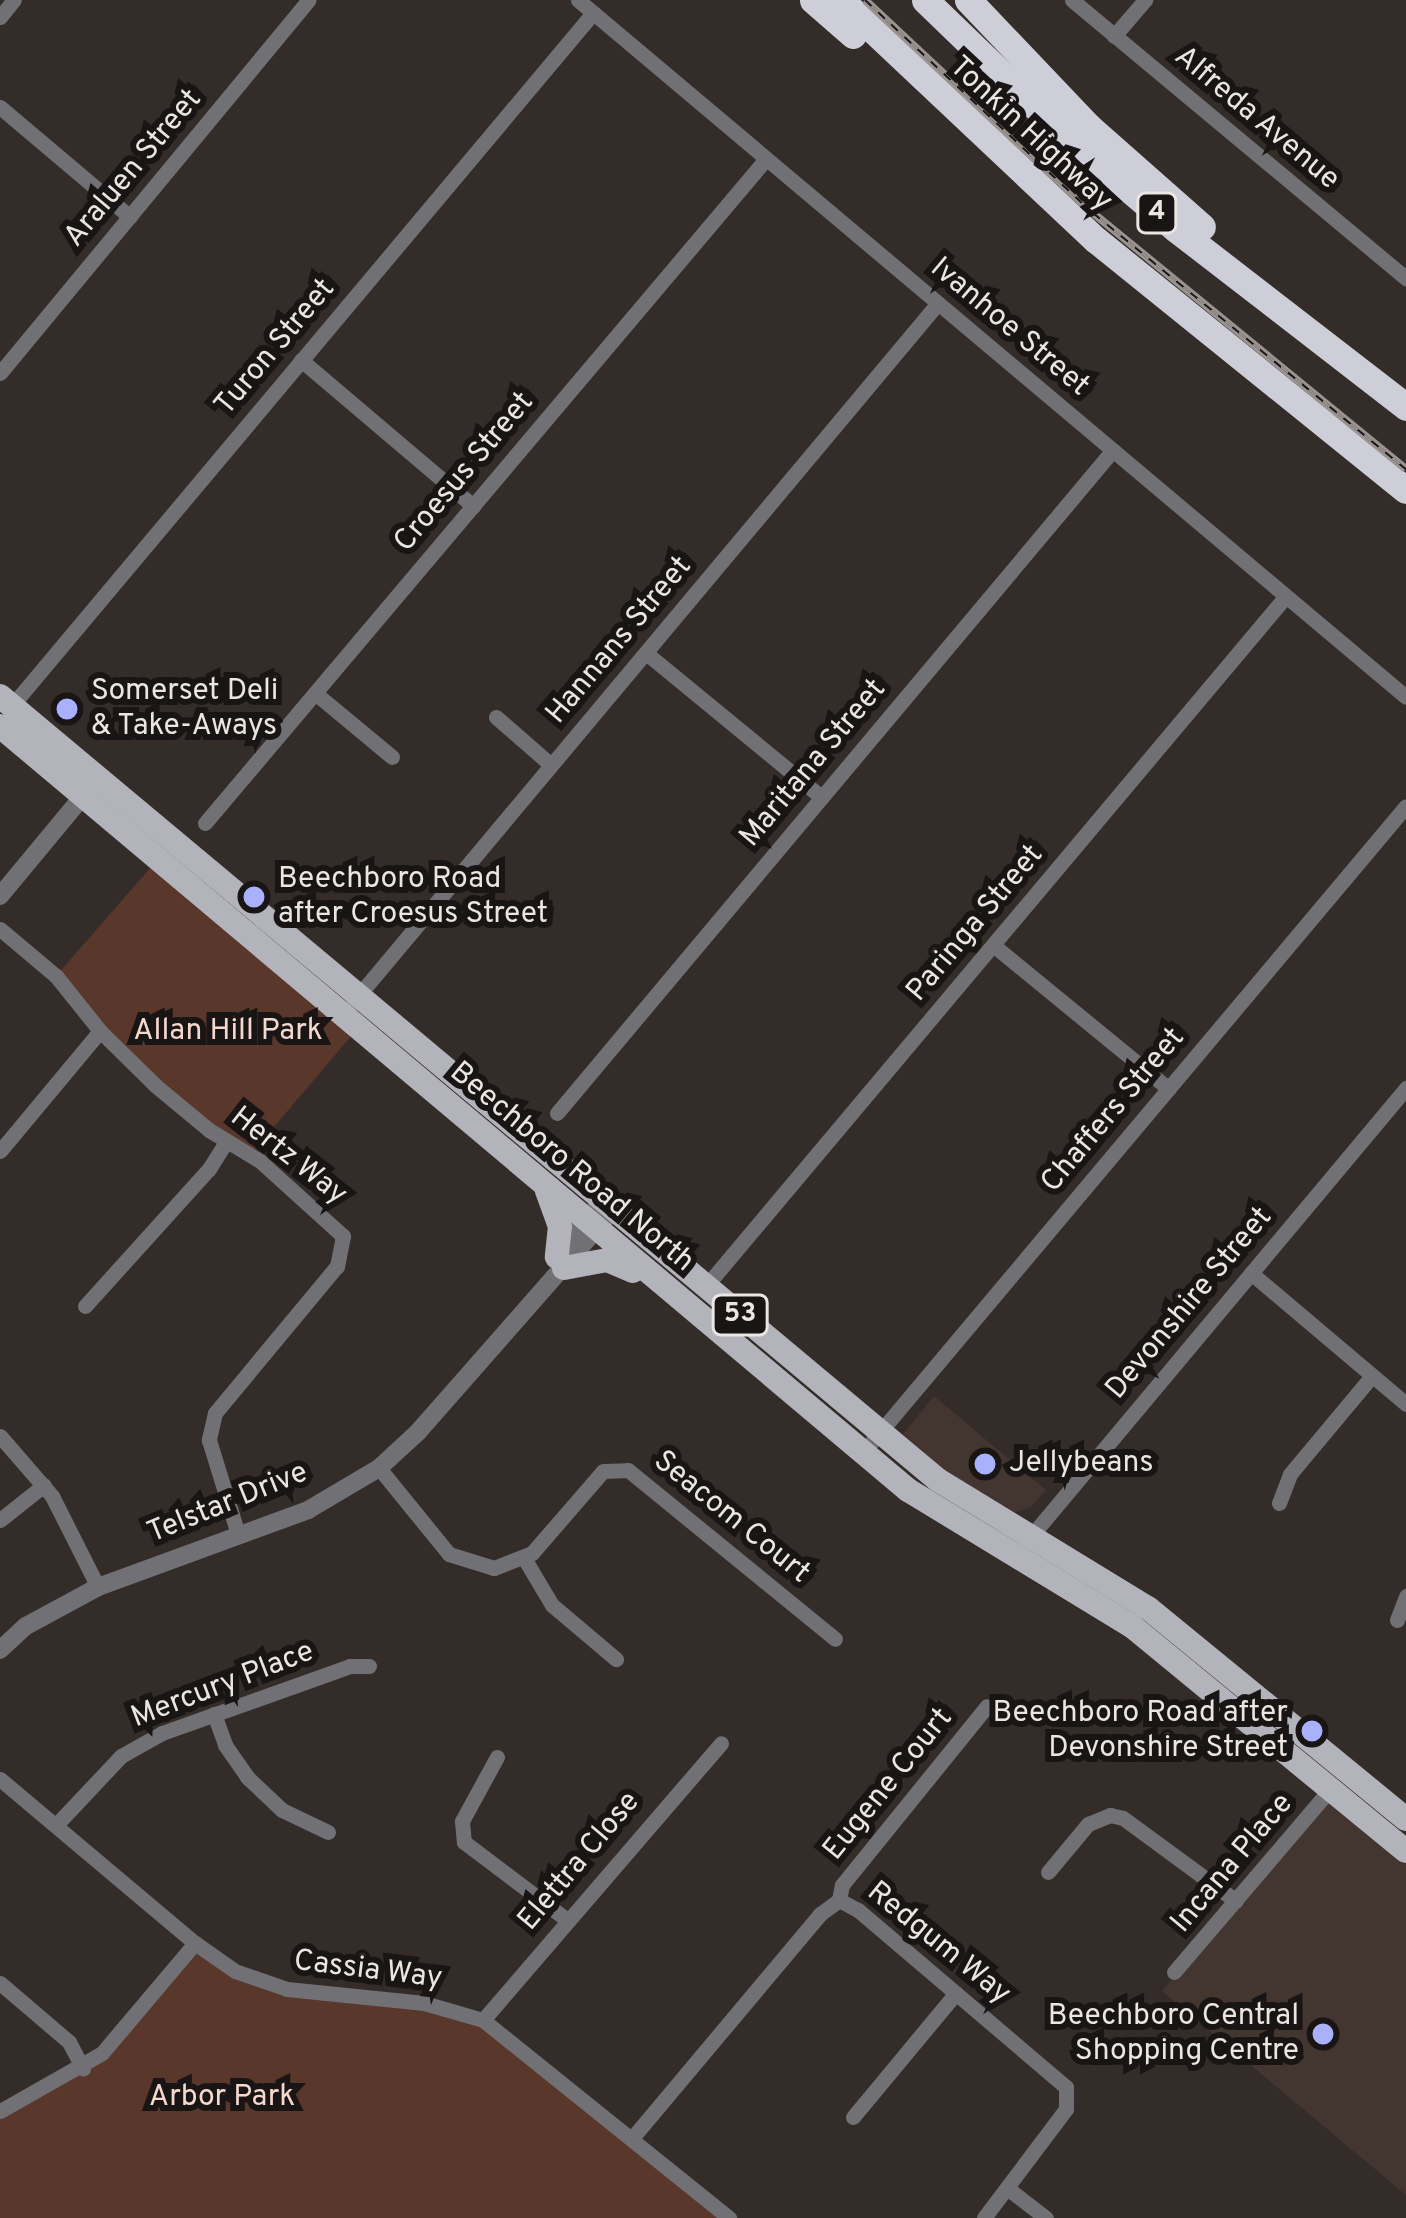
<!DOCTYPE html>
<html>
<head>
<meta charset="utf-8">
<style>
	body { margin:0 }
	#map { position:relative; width:1406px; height:2218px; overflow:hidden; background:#342c29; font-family:Overpass,sans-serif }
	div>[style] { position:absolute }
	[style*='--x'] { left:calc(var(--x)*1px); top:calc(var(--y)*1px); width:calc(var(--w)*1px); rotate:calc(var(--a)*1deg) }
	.built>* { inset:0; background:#433631 }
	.green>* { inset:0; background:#5a372b }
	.minor>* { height:15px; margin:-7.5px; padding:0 7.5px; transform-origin:7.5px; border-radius:7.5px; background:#717175 }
	.tertiary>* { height:18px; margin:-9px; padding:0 9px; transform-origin:9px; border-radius:9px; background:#717175 }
	.primary>* { height:24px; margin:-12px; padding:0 12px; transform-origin:12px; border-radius:12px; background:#b3b4bb }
	.motorway>* { height:27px; margin:-13.5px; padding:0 13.5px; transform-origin:13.5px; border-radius:13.5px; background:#cdced7 }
	.rail>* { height:8px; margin-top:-4px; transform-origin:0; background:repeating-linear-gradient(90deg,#191514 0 9px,#9a9391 0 18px); box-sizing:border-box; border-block:3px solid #9a9391 }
	.dots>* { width:33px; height:33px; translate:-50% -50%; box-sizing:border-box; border:6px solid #191514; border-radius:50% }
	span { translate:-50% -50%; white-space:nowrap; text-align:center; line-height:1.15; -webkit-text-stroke:12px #191514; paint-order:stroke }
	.shield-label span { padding:3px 9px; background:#191514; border:3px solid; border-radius:9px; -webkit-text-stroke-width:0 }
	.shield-label { font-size:27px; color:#ebe5e3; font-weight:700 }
	.street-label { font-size:30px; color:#ebe5e3 }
	.poi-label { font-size:30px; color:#ebe5e3 }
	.left { translate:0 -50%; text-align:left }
	.right { translate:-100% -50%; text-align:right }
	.park-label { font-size:30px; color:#f5d9cf }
</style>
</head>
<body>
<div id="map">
	<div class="built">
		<div style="clip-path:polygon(934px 1396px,1046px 1490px,1030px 1508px,1015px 1512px,940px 1468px,903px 1434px)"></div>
		<div style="clip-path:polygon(1331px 1788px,1406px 1851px,1406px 2195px,1162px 1991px)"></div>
	</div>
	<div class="green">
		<div style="clip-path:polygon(158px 859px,359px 1027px,250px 1155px,191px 1116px,56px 976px)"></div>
		<div style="clip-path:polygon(195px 1943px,250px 1978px,467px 2013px,729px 2218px,0 2218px,0 2111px,83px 2068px)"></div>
	</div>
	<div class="minor">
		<div style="--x:578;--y:0;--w:1082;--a:40.09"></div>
		<div style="--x:1072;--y:0;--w:435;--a:39.8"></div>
		<div style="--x:0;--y:17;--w:22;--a:-51"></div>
		<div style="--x:1114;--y:36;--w:48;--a:-49.3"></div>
		<div style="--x:0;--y:107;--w:170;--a:40.2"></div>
		<div style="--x:301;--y:360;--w:226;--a:40.3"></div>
		<div style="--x:0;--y:373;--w:484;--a:-50.4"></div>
		<div style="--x:646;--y:653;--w:227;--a:39.4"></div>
		<div style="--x:315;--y:693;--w:100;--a:39.7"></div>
		<div style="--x:9;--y:709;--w:909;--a:-50"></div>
		<div style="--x:496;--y:717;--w:73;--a:41.1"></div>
		<div style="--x:205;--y:823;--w:869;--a:-49.81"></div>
		<div style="--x:0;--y:929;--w:73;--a:40"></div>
		<div style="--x:56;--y:976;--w:70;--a:51.3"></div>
		<div style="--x:100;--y:1031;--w:78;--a:44.5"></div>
		<div style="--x:156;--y:1086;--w:69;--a:39.7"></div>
		<div style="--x:209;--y:1130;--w:60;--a:31.3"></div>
		<div style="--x:260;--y:1161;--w:112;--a:42.1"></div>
		<div style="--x:343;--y:1236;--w:31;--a:101"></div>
		<div style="--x:337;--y:1266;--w:191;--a:129.7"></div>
		<div style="--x:215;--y:1413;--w:28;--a:103"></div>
		<div style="--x:209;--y:1440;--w:98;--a:72.9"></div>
		<div style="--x:993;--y:945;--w:227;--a:39.3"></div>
		<div style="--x:353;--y:1002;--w:911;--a:-50.07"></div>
		<div style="--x:557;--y:1113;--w:865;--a:-50.02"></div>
		<div style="--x:0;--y:1151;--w:156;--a:-50.2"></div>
		<div style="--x:1251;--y:1273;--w:203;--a:40.2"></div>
		<div style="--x:706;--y:1286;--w:901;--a:-49.95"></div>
		<div style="--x:85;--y:1306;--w:185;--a:-47.9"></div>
		<div style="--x:209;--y:1169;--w:32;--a:-58"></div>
		<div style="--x:0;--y:1436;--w:79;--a:49.1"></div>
		<div style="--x:52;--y:1496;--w:102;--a:63.2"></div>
		<div style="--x:864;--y:1451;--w:842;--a:-49.96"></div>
		<div style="--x:379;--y:1468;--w:111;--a:50.9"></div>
		<div style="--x:449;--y:1554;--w:47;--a:17.3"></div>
		<div style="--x:494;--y:1568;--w:41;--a:-21.5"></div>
		<div style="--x:532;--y:1553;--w:108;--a:-49.1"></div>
		<div style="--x:603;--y:1471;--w:25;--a:-2"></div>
		<div style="--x:628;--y:1470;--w:267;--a:39.2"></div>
		<div style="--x:1279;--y:1503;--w:31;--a:-69"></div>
		<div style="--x:1290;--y:1474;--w:128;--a:-50.1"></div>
		<div style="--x:0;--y:1520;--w:56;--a:-38.5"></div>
		<div style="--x:1027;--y:1541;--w:591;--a:-50.08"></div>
		<div style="--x:524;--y:1558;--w:55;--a:59.2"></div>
		<div style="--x:552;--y:1605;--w:84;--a:40.2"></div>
		<div style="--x:1397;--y:1620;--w:26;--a:-69"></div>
		<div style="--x:214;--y:1714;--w:33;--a:70"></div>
		<div style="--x:225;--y:1745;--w:39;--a:55"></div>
		<div style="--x:247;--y:1777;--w:48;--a:43.3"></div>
		<div style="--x:282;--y:1810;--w:51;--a:25.6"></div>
		<div style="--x:497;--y:1757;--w:73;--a:118.7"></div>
		<div style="--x:462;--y:1821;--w:21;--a:85"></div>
		<div style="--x:464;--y:1842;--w:129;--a:37.1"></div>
		<div style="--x:0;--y:1779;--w:255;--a:40.1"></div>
		<div style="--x:195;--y:1943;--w:49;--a:35"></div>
		<div style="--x:235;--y:1971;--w:55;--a:19.1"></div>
		<div style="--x:287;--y:1989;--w:138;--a:5.8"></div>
		<div style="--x:424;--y:2003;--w:61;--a:16.1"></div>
		<div style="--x:483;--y:2020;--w:316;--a:38.8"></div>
		<div style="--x:56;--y:1825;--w:95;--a:-46.7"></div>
		<div style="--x:121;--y:1756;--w:47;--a:-29.3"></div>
		<div style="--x:162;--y:1733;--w:200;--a:-19.6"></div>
		<div style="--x:350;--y:1666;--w:19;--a:0"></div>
		<div style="--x:1048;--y:1872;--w:62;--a:-50.2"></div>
		<div style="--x:1088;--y:1824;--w:24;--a:-22"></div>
		<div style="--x:1110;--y:1815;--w:13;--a:13"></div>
		<div style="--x:1123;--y:1818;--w:140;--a:36.3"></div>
		<div style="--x:839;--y:1900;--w:15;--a:-79"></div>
		<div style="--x:842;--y:1885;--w:230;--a:-51"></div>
		<div style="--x:1174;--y:1972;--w:242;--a:-49.5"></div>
		<div style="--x:0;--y:1983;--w:91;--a:40.5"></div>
		<div style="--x:69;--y:2042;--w:30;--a:62"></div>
		<div style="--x:483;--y:2020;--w:365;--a:-49.3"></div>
		<div style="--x:0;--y:2111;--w:117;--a:-29.6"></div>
		<div style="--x:102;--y:2053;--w:144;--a:-49.8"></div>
		<div style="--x:853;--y:2117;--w:161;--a:-50.3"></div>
		<div style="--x:633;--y:2137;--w:291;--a:-50"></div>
		<div style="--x:820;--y:1914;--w:24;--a:-36"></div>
		<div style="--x:839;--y:1900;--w:21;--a:28"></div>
		<div style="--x:858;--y:1910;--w:273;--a:40.4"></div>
		<div style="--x:1066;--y:2087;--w:22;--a:90"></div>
		<div style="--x:1066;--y:2109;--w:136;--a:127"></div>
		<div style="--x:1007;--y:2188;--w:49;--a:37.6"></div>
	</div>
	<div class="tertiary">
		<div style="--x:0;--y:896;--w:138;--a:-50.3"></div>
		<div style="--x:556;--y:1259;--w:63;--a:-51.5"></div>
		<div style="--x:0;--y:1650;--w:35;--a:-43"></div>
		<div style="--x:26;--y:1626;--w:82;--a:-28.4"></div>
		<div style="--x:98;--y:1587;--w:224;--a:-20.1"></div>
		<div style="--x:308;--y:1510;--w:82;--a:-30.6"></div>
		<div style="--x:379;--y:1468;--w:53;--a:-42.7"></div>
		<div style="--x:418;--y:1432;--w:295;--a:-48.7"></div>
	</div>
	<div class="primary">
		<div style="--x:0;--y:696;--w:1222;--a:39.89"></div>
		<div style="--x:938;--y:1480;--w:246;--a:31.4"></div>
		<div style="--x:1148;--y:1608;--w:333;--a:39.3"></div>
		<div style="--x:0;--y:726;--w:1187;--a:40.08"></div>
		<div style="--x:908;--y:1490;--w:263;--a:31.3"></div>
		<div style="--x:1133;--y:1627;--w:353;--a:39.4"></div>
		<div style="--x:547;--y:1191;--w:37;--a:70"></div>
		<div style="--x:560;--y:1226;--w:31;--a:96"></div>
		<div style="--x:564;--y:1268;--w:44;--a:-10.5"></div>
		<div style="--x:607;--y:1260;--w:28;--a:23"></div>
	</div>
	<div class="motorway">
		<div style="--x:813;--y:0;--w:53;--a:41.2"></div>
		<div style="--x:841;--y:0;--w:350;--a:43.3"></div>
		<div style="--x:1096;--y:240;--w:398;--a:38.9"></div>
		<div style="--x:925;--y:0;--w:194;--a:44"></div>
		<div style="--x:1065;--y:135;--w:145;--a:40.3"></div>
		<div style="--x:1176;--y:229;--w:291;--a:37.7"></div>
		<div style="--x:968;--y:0;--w:174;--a:46.4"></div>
		<div style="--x:1088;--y:126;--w:152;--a:41.5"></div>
	</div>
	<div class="rail">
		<div style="--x:865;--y:0;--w:312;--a:43.1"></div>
		<div style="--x:1093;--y:213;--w:404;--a:39.3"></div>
	</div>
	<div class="dots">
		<div style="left:67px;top:709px;background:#a9b0fc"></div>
		<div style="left:254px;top:897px;background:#a9b0fc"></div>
		<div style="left:985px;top:1464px;background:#a9b0fc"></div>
		<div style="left:1312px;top:1731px;background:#a9b0fc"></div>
		<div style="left:1323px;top:2034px;background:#a9b0fc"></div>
	</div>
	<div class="shield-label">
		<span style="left:1157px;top:213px">4</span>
		<span style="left:740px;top:1315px">53</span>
	</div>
	<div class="street-label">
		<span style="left:1256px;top:119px;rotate:40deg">Alfreda Avenue</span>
		<span style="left:1030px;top:135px;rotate:43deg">Tonkin Highway</span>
		<span style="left:134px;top:169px;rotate:-50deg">Araluen Street</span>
		<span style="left:1009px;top:328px;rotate:40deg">Ivanhoe Street</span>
		<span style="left:276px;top:348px;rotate:-50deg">Turon Street</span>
		<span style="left:465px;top:473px;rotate:-50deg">Croesus Street</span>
		<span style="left:620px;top:641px;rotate:-50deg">Hannans Street</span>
		<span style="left:814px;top:764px;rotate:-50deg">Maritana Street</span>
		<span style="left:976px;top:924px;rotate:-50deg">Paringa Street</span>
		<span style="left:1114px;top:1111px;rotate:-50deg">Chaffers Street</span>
		<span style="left:288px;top:1157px;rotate:38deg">Hertz Way</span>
		<span style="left:571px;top:1168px;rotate:40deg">Beechboro Road North</span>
		<span style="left:1190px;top:1304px;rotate:-50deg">Devonshire Street</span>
		<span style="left:228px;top:1504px;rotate:-22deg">Telstar Drive</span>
		<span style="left:731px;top:1518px;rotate:39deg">Seacom Court</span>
		<span style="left:223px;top:1686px;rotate:-21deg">Mercury Place</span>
		<span style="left:889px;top:1785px;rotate:-51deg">Eugene Court</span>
		<span style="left:580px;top:1862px;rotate:-50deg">Elettra Close</span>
		<span style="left:1233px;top:1864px;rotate:-50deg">Incana Place</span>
		<span style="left:938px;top:1944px;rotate:39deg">Redgum Way</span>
		<span style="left:368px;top:1971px;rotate:7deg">Cassia Way</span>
	</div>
	<div class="poi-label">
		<span class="left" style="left:91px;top:709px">Somerset Deli<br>&amp; Take-Aways</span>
		<span class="left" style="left:278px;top:897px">Beechboro Road<br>after Croesus Street</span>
		<span class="left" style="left:1009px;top:1464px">Jellybeans</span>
		<span class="right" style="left:1288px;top:1731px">Beechboro Road after<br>Devonshire Street</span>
		<span class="right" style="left:1299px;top:2034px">Beechboro Central<br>Shopping Centre</span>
	</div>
	<div class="park-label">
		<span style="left:228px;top:1032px">Allan Hill Park</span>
		<span style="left:222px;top:2098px">Arbor Park</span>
	</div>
</div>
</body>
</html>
